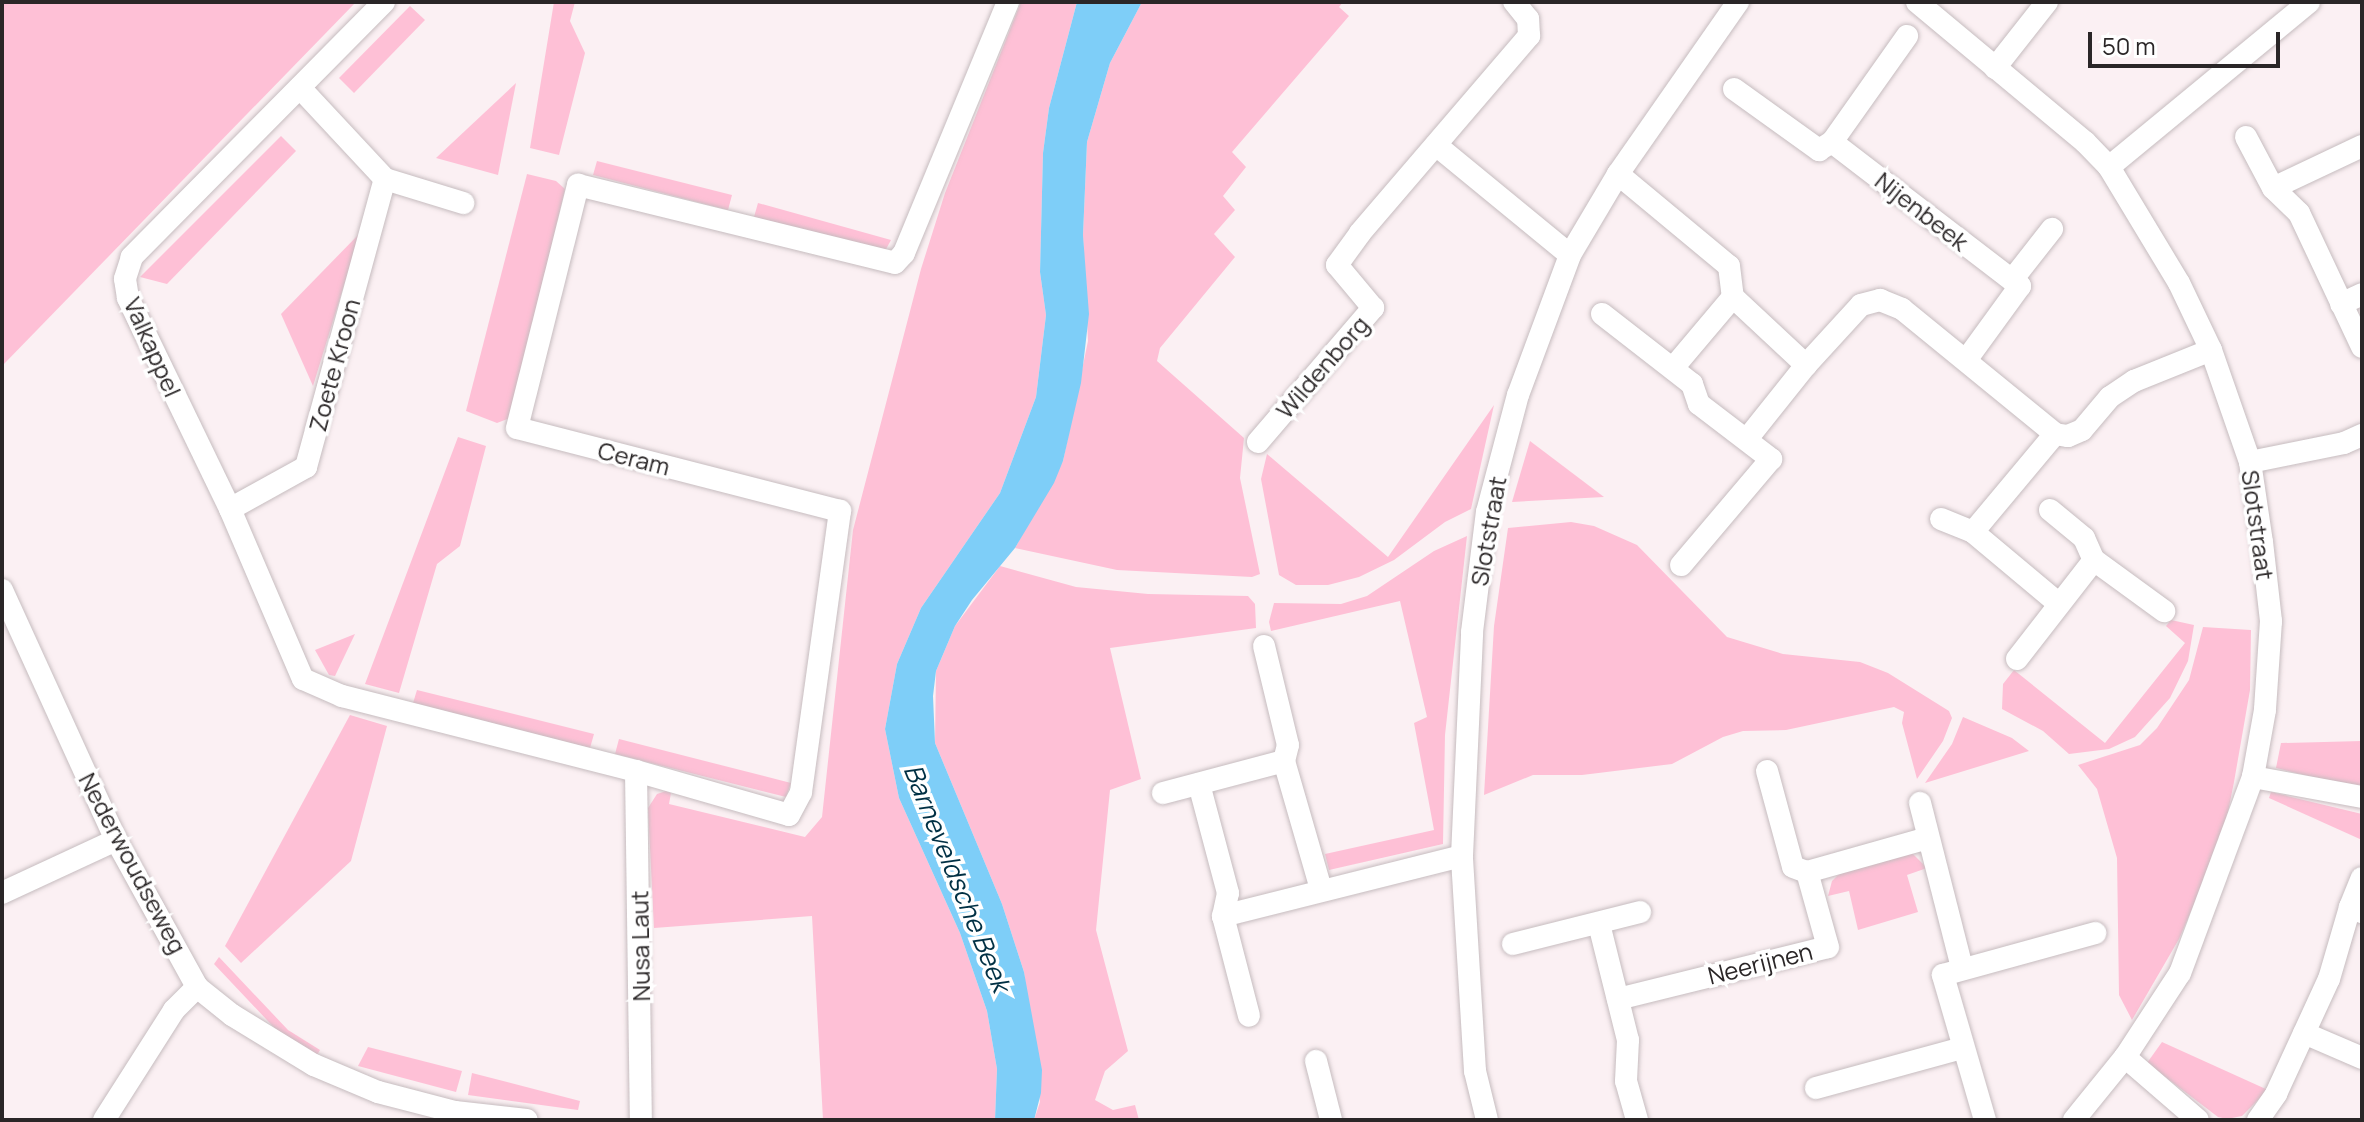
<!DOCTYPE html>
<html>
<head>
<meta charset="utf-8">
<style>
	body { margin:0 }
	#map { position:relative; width:2364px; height:1122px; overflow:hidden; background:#fbf0f3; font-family:Manrope,sans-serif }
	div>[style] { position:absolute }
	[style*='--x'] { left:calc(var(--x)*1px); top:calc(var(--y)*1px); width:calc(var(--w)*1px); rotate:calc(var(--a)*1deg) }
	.green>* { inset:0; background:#fec0d6 }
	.water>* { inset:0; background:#7ecef8 }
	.roads { filter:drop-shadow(0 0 2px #c6bcbf) drop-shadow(0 0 2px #c6bcbf) }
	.street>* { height:22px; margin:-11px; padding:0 11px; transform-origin:11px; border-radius:11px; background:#fff }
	span { translate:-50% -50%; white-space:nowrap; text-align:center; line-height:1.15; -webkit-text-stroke:7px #fff; paint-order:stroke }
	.street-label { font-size:24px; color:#2a2627 }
	.water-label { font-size:26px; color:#003044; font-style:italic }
	.frame { position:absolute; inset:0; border:4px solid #2a2627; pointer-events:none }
	.scale { position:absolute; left:2088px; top:32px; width:192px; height:36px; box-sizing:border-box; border:4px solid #2a2627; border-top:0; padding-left:10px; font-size:24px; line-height:28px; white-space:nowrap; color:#2a2627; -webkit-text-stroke:6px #fff; paint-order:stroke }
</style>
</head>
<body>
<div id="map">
	<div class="green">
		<div style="clip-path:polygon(2px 2px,356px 2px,2px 366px)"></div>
		<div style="clip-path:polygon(554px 2px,575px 2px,570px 21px,585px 53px,559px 155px,530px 148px)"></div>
		<div style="clip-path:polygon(1021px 2px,1077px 2px,1049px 108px,1043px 153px,1040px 272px,1046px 315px,1036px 397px,1000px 493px,921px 608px,897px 664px,885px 729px,899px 798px,960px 933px,987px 1011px,997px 1069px,995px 1120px,823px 1120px,812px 916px,654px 928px,648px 808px,657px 794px,666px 791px,671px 793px,669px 804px,805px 837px,822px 817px,853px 530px,921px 269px,945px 193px)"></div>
		<div style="clip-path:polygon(1142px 2px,1343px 2px,1339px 7px,1349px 16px,1232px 152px,1246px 167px,1223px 196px,1235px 210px,1214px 234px,1235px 257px,1160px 348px,1157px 361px,1244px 438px,1240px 478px,1260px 574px,1252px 577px,1117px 570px,1015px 548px,1063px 461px,1088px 341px,1083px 235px,1087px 142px,1110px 63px)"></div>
		<div style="clip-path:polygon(410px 6px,425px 20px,354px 93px,339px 78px)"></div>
		<div style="clip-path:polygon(516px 83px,498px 175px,436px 158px)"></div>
		<div style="clip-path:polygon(281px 136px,296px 151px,167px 284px,140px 277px)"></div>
		<div style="clip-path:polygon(597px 161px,732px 195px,728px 210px,593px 175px)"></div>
		<div style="clip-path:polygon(527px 174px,556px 181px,565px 189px,510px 418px,497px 423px,466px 411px)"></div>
		<div style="clip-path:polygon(758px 203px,891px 240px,885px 251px,754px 217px)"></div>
		<div style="clip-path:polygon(360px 233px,313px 386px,281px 314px)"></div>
		<div style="clip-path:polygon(1494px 405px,1471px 509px,1445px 522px,1394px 560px,1359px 577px,1328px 585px,1296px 585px,1279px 575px,1261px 479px,1267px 454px,1388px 557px)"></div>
		<div style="clip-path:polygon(458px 437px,486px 446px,460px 546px,437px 564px,399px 693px,365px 684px)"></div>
		<div style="clip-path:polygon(1530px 441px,1604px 497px,1512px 502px)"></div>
		<div style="clip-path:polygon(1571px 522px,1594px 526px,1637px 545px,1727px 637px,1783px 654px,1860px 662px,1888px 673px,1949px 711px,1952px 718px,1943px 741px,1917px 779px,1902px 723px,1904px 712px,1894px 707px,1786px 730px,1743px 731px,1723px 737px,1672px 764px,1582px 775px,1533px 775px,1484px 795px,1494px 626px,1508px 528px)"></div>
		<div style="clip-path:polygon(1467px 536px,1445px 735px,1443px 844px,1329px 870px,1325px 854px,1434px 830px,1414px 723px,1427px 717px,1400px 601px,1271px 631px,1269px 622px,1274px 603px,1341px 604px,1367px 596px,1434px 551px)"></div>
		<div style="clip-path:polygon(1000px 566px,1076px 587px,1148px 594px,1248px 596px,1255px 604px,1256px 628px,1110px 648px,1141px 779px,1110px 790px,1096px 930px,1128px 1051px,1105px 1071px,1095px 1100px,1113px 1110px,1135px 1105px,1139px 1120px,1034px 1120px,1040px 1102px,1024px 972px,1002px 904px,935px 743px,936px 671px,955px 626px)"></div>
		<div style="clip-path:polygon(2171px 620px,2194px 625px,2188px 661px,2170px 698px,2135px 737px,2109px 749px,2069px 754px,2043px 731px,2002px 709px,2003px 684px,2014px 670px,2105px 743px,2185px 643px,2166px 626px)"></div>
		<div style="clip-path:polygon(2203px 627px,2251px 630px,2250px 690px,2234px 782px,2223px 837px,2179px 939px,2132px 1020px,2119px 995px,2117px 858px,2097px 789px,2078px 765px,2140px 745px,2157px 728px,2189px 680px)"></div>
		<div style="clip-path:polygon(355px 634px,335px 676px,329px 675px,315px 650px)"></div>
		<div style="clip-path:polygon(417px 690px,594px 734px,590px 748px,413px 703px)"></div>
		<div style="clip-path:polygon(350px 715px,387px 726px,351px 861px,241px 963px,225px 946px)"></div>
		<div style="clip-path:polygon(1963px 717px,2012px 738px,2029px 751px,1925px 783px,1952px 744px)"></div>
		<div style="clip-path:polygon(619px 739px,791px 783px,786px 797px,615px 754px)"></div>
		<div style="clip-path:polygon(2362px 741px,2362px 785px,2352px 787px,2276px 768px,2281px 743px)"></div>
		<div style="clip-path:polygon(2271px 792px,2362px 814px,2362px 840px,2269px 798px)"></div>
		<div style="clip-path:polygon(1912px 853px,1927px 868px,1907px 875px,1918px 912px,1858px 930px,1849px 891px,1828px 896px,1832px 881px,1842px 871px)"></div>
		<div style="clip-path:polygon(219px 957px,288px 1030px,320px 1050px,317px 1055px,283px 1037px,214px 964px)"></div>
		<div style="clip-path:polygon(2162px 1042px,2268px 1090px,2242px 1116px,2227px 1119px,2218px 1117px,2147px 1063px)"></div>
		<div style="clip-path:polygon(368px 1047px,462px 1071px,456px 1092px,358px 1066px)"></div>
		<div style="clip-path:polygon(472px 1073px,580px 1101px,578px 1110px,468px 1095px)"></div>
	</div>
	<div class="water">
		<div style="clip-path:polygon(1077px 2px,1142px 2px,1110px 63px,1087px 142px,1083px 235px,1089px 314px,1081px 383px,1063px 461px,1054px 483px,1015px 548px,972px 600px,955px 626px,936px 671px,933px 696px,935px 743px,1002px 904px,1024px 972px,1042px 1070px,1041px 1093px,1034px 1120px,995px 1120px,997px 1069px,987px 1011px,960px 933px,899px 798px,885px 729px,897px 664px,921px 608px,1000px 493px,1036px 397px,1046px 315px,1040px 272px,1043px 153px,1049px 108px)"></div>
	</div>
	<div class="roads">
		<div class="street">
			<div style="--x:384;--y:2;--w:359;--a:134.7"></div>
			<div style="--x:132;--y:257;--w:23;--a:108"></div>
			<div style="--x:125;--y:279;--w:19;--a:81"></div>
			<div style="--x:128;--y:298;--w:234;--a:64.2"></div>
			<div style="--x:230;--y:509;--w:185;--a:66.8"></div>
			<div style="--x:303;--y:679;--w:43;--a:23.6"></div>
			<div style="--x:342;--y:696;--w:303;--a:14.3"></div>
			<div style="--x:636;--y:771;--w:159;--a:16"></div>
			<div style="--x:789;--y:815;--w:26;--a:-62"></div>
			<div style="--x:801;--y:792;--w:284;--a:-82.1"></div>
			<div style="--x:840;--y:511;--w:333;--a:-165.6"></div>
			<div style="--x:517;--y:428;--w:251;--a:-75.9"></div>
			<div style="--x:578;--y:185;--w:326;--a:13.8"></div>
			<div style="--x:895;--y:263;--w:13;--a:-48"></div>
			<div style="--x:904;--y:253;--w:272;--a:-67.5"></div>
			<div style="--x:1917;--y:2;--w:219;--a:39.8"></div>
			<div style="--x:2085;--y:142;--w:35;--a:46"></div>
			<div style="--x:2109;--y:167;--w:135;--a:58.9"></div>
			<div style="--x:2179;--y:283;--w:74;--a:64.5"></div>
			<div style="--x:2211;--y:350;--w:119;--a:70.8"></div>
			<div style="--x:2250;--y:462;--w:81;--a:81.5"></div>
			<div style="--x:2262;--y:542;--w:80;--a:83.5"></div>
			<div style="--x:2271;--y:621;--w:89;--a:93.9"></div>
			<div style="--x:2265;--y:710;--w:68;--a:100.2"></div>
			<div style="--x:2253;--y:777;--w:209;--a:110.4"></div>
			<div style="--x:2180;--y:973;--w:100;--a:123.2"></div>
			<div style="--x:2125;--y:1057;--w:81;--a:129"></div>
			<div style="--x:1995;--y:68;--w:84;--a:-51.8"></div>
			<div style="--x:1734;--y:89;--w:105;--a:35.7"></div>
			<div style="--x:1819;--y:150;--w:15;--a:-32"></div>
			<div style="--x:1832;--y:142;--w:130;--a:-54.7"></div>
			<div style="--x:2246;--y:137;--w:58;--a:62.1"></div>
			<div style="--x:1832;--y:142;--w:237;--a:37.5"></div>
			<div style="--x:2020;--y:286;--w:90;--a:126"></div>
			<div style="--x:1436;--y:145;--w:173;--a:39.4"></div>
			<div style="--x:2362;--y:146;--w:98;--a:154.7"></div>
			<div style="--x:2273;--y:188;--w:36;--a:44"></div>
			<div style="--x:2299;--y:213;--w:148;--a:64.8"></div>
			<div style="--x:2109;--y:167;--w:259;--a:-39.5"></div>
			<div style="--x:1618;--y:174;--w:144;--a:39.7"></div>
			<div style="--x:1729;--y:266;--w:31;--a:83"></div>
			<div style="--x:1733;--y:297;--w:100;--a:43"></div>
			<div style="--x:385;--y:179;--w:82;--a:17.1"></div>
			<div style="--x:2012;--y:280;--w:65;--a:-51.9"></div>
			<div style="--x:2341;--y:304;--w:23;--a:-25"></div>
			<div style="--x:1602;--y:314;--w:114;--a:37.9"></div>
			<div style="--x:1692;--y:384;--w:21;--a:71"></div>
			<div style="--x:1699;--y:404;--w:91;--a:37.4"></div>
			<div style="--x:1771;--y:459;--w:139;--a:130.3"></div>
			<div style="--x:1673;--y:368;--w:93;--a:-49.8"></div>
			<div style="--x:1747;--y:439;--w:95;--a:-51.4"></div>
			<div style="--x:1806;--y:365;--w:81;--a:-47.5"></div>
			<div style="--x:1861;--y:305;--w:20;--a:-15"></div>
			<div style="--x:1880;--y:300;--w:24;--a:22"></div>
			<div style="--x:1902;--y:309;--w:198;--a:39.2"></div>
			<div style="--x:2055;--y:434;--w:13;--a:9"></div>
			<div style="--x:2068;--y:436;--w:15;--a:-23"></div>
			<div style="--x:2082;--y:430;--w:43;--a:-49.7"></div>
			<div style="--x:2110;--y:397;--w:29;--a:-34"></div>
			<div style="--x:2134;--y:381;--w:83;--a:-21.9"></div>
			<div style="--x:1258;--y:442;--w:177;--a:-49.4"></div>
			<div style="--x:1373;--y:308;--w:56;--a:-129.9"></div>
			<div style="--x:1337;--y:265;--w:39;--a:-54"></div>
			<div style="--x:1360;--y:233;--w:260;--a:-49.4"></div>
			<div style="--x:1529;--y:36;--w:17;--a:-93"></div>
			<div style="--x:1528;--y:19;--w:22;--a:-129"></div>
			<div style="--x:2250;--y:462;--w:96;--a:-11.4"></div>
			<div style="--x:2344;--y:443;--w:20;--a:-24"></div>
			<div style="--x:230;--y:509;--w:87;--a:-28.9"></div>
			<div style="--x:306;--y:467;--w:299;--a:-74.7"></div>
			<div style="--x:385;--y:179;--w:125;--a:-133"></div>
			<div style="--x:2050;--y:510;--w:44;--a:39.5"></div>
			<div style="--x:2084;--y:538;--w:24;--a:66"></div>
			<div style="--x:2094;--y:560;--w:87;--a:36.1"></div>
			<div style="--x:1941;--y:519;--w:35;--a:22"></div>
			<div style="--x:1973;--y:532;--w:111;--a:39.9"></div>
			<div style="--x:1973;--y:532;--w:128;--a:-50.1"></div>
			<div style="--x:2;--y:590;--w:275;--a:65.5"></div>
			<div style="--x:116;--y:840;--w:168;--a:61.1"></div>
			<div style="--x:197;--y:987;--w:45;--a:38.7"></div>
			<div style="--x:232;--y:1015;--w:96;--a:31.4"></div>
			<div style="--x:314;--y:1065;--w:69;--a:22.9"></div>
			<div style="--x:378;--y:1092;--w:80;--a:14.6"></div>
			<div style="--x:455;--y:1112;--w:72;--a:6.3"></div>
			<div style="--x:1264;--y:646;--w:102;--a:76.4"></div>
			<div style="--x:1288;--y:745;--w:16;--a:104"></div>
			<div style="--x:1284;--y:761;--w:133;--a:73.9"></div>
			<div style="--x:2017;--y:659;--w:125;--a:-52.1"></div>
			<div style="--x:636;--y:771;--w:349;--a:89.2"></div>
			<div style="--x:1767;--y:771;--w:99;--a:74.8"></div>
			<div style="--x:1793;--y:867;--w:15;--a:20"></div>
			<div style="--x:1807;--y:872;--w:126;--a:-15.7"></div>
			<div style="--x:2253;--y:777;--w:111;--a:10.4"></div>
			<div style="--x:1199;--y:784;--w:113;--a:75.1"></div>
			<div style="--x:1228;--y:893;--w:24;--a:102"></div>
			<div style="--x:1223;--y:916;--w:103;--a:75.4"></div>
			<div style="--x:1163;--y:793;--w:125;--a:-14.8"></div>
			<div style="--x:1920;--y:803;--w:170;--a:75.7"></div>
			<div style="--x:2;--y:893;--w:126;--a:-24.9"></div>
			<div style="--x:2350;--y:907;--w:31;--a:-68"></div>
			<div style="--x:1223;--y:916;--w:246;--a:-14.1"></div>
			<div style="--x:1599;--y:924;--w:120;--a:76"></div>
			<div style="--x:1628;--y:1040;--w:41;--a:92.8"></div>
			<div style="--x:1626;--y:1081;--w:41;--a:74.2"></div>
			<div style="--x:1513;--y:944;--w:131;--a:-14.1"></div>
			<div style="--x:1618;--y:999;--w:216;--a:-13.9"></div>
			<div style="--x:1828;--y:947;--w:78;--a:-105.6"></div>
			<div style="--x:2304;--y:1033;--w:63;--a:23.3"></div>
			<div style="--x:2125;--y:1057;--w:96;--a:40.8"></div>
			<div style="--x:1316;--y:1061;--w:61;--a:75.7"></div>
			<div style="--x:1816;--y:1088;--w:151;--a:-15.3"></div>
			<div style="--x:104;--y:1120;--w:130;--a:-57.5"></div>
			<div style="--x:174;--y:1010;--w:33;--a:-45"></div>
			<div style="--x:1487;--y:1120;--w:50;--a:-103.8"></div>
			<div style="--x:1475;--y:1071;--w:215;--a:-93.5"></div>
			<div style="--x:1462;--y:856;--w:224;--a:-87.4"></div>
			<div style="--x:1472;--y:632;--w:121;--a:-82.9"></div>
			<div style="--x:1487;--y:512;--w:121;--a:-75.2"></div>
			<div style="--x:1518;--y:395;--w:149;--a:-69.6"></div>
			<div style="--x:1570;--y:255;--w:94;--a:-59.3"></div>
			<div style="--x:1618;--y:174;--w:210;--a:-55.1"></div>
			<div style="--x:1985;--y:1120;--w:151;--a:-106.2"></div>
			<div style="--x:1943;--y:975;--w:158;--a:-15.4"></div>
			<div style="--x:2258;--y:1120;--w:32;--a:-55"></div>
			<div style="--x:2276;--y:1094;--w:127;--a:-65.3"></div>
			<div style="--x:2329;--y:979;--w:75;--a:-73.7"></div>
			<div style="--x:2350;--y:907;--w:13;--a:23"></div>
		</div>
	</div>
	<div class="street-label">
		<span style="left:1922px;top:211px;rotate:38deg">Nijenbeek</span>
		<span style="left:153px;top:347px;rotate:66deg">Valkappel</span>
		<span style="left:334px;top:365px;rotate:-75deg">Zoete Kroon</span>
		<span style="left:1322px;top:367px;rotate:-49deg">Wildenborg</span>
		<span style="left:634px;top:458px;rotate:14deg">Ceram</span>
		<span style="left:2258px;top:525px;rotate:82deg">Slotstraat</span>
		<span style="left:1488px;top:531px;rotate:-80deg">Slotstraat</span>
		<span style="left:133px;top:863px;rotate:62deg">Nederwoudseweg</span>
		<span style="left:640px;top:946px;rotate:-91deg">Nusa Laut</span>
		<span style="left:1760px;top:963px;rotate:-14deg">Neerijnen</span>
	</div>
	<div class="water-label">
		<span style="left:957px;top:878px;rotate:68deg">Barneveldsche Beek</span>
	</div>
	<div class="frame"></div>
	<div class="scale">50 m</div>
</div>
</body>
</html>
